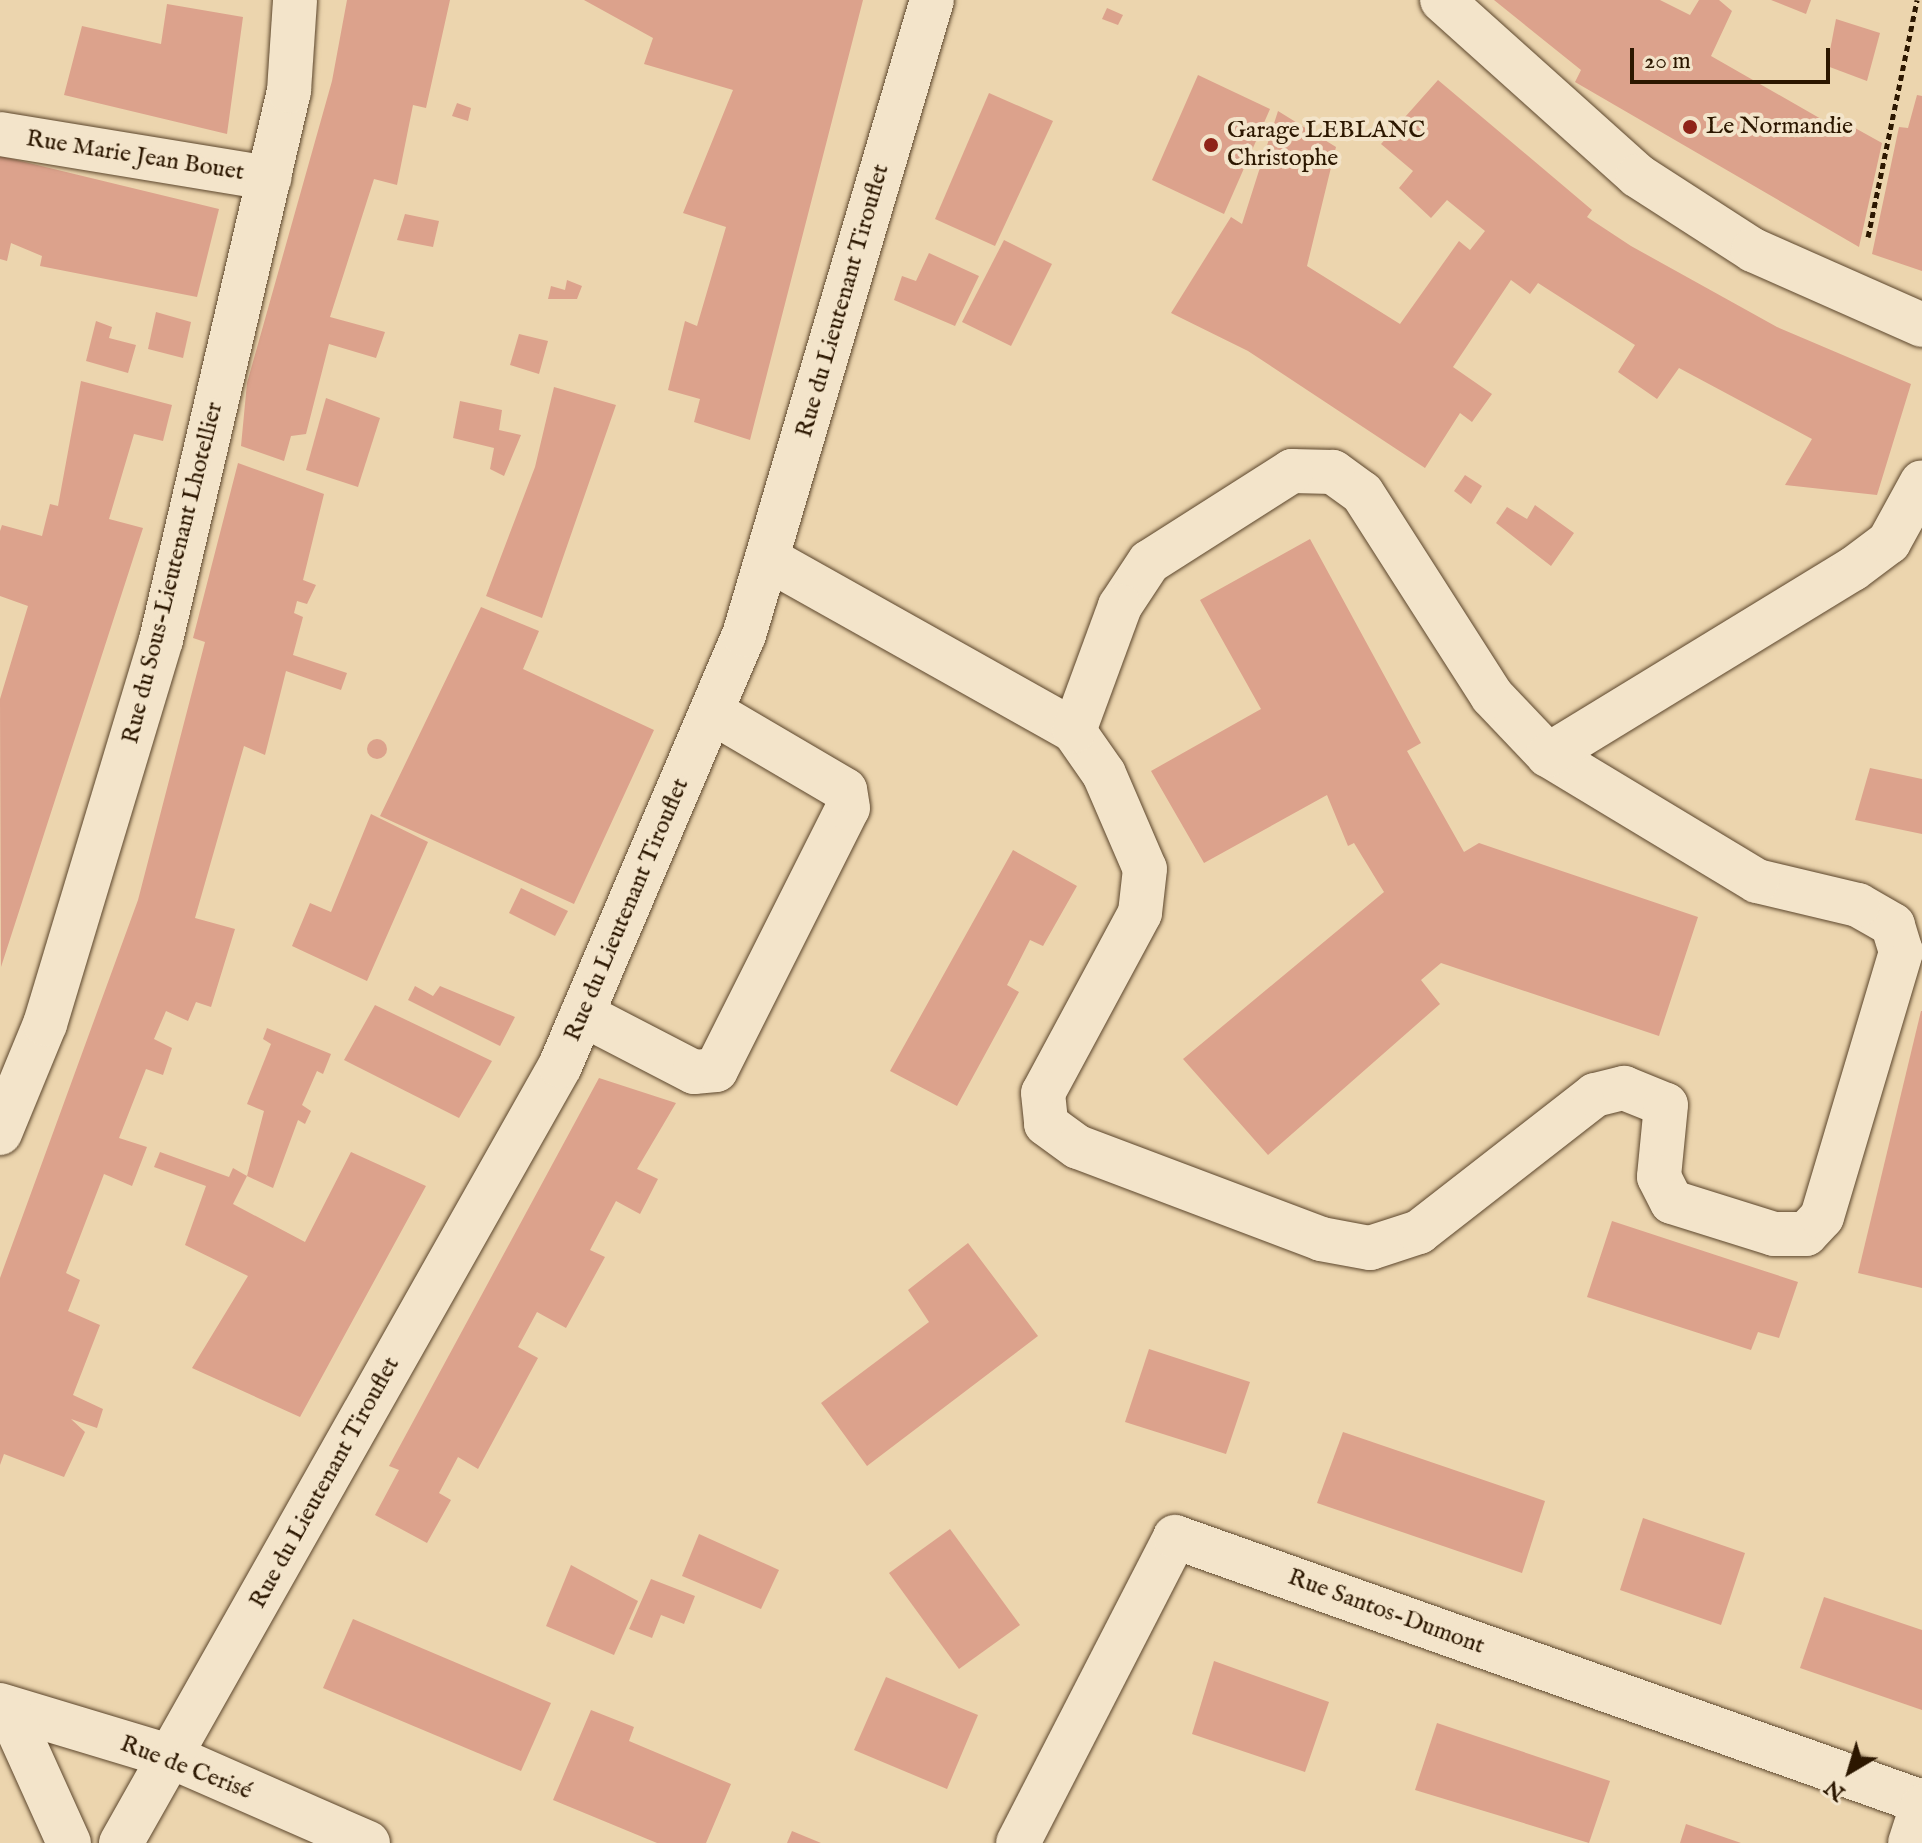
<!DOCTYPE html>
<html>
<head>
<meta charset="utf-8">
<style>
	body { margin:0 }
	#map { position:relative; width:1922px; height:1843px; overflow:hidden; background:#ecd5ae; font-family:"IM FELL English",serif }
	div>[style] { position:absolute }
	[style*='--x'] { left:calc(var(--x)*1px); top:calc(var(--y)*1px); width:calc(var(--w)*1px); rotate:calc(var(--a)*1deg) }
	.building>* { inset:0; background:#dca28c }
	.round { border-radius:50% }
	.path>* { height:5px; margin-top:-2.5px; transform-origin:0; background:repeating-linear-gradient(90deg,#2c1700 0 6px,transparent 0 10px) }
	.roads { filter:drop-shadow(0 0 2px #5c462c) drop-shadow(0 0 2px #5c462c) }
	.minor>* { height:44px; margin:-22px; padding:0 22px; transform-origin:22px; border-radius:22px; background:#f3e4ca }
	.dots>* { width:22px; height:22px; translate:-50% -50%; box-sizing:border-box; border:4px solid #f3e4ca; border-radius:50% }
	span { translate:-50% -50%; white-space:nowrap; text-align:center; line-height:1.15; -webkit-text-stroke:8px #f3e4ca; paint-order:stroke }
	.poi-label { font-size:24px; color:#2c1700 }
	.left { translate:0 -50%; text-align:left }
	.street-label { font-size:24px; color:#2c1700 }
	.north { position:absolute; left:1810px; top:1731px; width:80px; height:80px; -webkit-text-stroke:6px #f3e4ca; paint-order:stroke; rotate:218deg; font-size:22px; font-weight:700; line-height:32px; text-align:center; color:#2c1700 }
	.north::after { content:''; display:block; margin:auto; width:28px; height:36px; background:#2c1700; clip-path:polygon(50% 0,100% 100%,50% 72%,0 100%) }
	.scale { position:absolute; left:1630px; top:48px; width:200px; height:36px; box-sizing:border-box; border:4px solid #2c1700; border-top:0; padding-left:10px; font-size:24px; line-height:28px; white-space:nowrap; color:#2c1700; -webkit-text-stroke:6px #f3e4ca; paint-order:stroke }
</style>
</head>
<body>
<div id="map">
	<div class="building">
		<div style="clip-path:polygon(347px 0,450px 0,426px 108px,413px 105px,397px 185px,374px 179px,330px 317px,385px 332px,376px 358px,329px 344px,306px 434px,291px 436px,284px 461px,241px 446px,247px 383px,332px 81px)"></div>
		<div style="clip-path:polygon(584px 0,863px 0,750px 440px,694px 422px,700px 399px,668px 390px,685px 321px,697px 326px,726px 227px,683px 213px,733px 90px,644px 64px,653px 38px)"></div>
		<div style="clip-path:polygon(1494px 0,1660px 0,1690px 15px,1699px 0,1719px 0,1732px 11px,1711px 56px,1842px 131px,1846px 123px,1882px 143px,1859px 247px,1575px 82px,1581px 70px)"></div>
		<div style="clip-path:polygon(1771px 0,1811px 0,1806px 14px)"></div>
		<div style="clip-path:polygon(167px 4px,243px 17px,227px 134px,64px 95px,82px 26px,161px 44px)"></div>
		<div style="clip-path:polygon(1107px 8px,1123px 15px,1118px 25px,1102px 19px)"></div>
		<div style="clip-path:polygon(1836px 19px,1880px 33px,1867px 81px,1827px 66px)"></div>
		<div style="clip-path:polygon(1198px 75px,1270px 109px,1224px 214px,1152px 180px)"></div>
		<div style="clip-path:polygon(1438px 80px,1592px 210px,1587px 217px,1631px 246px,1777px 327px,1911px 384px,1877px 495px,1785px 485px,1812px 439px,1679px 368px,1657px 399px,1618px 372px,1635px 345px,1538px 283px,1530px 294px,1511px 280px,1453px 367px,1492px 394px,1472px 422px,1460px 413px,1425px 468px,1248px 351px,1171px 313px,1231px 217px,1242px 224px,1278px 111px,1336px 147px,1307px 266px,1400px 324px,1459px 241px,1470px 250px,1485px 231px,1447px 200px,1431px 218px,1399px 188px,1413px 171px,1381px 144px)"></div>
		<div style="clip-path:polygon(989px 93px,1053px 121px,995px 246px,935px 219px)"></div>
		<div style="clip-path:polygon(1917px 95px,1922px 96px,1922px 271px,1872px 254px,1899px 127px,1908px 128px)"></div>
		<div style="clip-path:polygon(457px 103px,471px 108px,468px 121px,452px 116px)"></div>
		<div style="clip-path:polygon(0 156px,219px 209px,197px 297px,40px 266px,42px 256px,11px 243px,7px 261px,0 259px)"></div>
		<div style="clip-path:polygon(405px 214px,439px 221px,433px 247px,397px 240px)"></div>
		<div style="clip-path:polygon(1004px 240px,1052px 264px,1011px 346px,962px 322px)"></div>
		<div style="clip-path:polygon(929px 253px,979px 276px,955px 326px,894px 300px,902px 276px,916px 281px)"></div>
		<div style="clip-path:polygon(567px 280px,582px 286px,577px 299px,548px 299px,551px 286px,565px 290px)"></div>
		<div style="clip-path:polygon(156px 312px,191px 322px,183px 358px,148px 349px)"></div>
		<div style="clip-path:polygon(96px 321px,112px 327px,109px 338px,136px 345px,128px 373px,86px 361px)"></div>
		<div style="clip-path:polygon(519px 334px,548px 341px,539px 374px,510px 365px)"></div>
		<div style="clip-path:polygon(81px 381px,172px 405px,163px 441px,134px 434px,109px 519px,143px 528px,1px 967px,0 699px,28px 606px,0 596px,0 531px,2px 525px,42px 536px,50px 504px,58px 506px)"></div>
		<div style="clip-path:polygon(554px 387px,616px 405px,542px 618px,486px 596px,535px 467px)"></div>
		<div style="clip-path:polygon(326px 398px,380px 418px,358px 487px,306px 470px)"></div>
		<div style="clip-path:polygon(460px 401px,502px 410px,499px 430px,521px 435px,504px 476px,490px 469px,494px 448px,453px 438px)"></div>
		<div style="clip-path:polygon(238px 463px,324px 494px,303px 580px,316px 585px,307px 604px,297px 601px,294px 613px,303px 617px,293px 655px,347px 673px,341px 690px,286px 671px,265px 755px,244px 746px,195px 918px,235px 929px,211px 1007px,196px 1002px,188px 1021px,166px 1011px,154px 1039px,172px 1048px,163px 1075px,146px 1069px,119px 1138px,147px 1147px,132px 1186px,104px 1174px,66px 1273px,80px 1280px,68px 1311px,100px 1325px,73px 1395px,103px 1409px,97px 1428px,71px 1419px,85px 1432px,64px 1477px,4px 1454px,0 1465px,0 1278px,138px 900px,205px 642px,193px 638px)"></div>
		<div style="clip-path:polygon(1465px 475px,1482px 486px,1471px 504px,1454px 491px)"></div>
		<div style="clip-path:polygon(1535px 505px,1574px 533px,1551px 566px,1496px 523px,1507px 507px,1527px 519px)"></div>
		<div style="clip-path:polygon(1310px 539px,1421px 743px,1407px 751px,1464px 852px,1479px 843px,1698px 917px,1659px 1036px,1441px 963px,1421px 980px,1440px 1004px,1268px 1155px,1183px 1059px,1384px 892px,1354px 843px,1348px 846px,1327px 795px,1204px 863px,1151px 771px,1261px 709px,1200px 600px)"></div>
		<div style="clip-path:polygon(481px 607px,539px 631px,523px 669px,654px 730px,574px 904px,380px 816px)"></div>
		<div class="round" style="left:367px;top:739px;width:20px;height:20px"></div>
		<div style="clip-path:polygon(1870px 768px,1922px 779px,1922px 834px,1855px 820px)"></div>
		<div style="clip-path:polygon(371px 814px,428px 842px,367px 981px,292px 946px,310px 903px,331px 912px)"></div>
		<div style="clip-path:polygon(1013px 850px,1077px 886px,1043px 946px,1030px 940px,1007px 985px,1019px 992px,957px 1106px,890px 1071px)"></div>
		<div style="clip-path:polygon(521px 888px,568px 911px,555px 936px,509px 913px)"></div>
		<div style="clip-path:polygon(415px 986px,433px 996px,440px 986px,515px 1017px,500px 1046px,408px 1000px)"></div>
		<div style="clip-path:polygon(375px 1005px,492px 1061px,459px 1118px,344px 1060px)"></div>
		<div style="clip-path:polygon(1921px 1011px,1922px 1011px,1922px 1288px,1858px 1273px)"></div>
		<div style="clip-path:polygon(267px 1028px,331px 1054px,323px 1074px,317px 1071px,302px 1105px,311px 1111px,305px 1124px,298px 1120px,273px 1188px,247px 1176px,264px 1111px,247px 1104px,271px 1044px,263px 1039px)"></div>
		<div style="clip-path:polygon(599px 1078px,676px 1103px,637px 1169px,658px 1179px,640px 1214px,616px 1201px,590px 1250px,605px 1257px,566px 1328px,537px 1312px,518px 1347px,538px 1358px,478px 1469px,458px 1457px,439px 1493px,451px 1500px,427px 1543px,375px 1515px,399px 1470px,389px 1466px)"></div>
		<div style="clip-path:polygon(160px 1152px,229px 1177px,233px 1168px,247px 1176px,233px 1204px,305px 1242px,351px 1152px,426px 1186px,300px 1417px,192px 1368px,248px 1276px,185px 1245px,206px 1186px,154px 1167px)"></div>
		<div style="clip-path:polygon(1612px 1221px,1798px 1282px,1779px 1338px,1758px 1332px,1751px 1350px,1587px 1297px)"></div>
		<div style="clip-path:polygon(968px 1243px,1038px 1336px,867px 1466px,821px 1403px,929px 1322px,908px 1290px)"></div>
		<div style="clip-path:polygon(1149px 1349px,1250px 1382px,1226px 1454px,1125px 1422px)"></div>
		<div style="clip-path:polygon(1343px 1432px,1545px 1501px,1522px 1573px,1317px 1503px)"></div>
		<div style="clip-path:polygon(1643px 1518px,1745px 1553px,1721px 1625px,1620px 1590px)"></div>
		<div style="clip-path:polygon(950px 1529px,1020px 1625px,959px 1669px,889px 1573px)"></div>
		<div style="clip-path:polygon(699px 1534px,779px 1570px,761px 1609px,682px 1576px)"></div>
		<div style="clip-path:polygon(571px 1565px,638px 1601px,614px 1655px,546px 1626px)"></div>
		<div style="clip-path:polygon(651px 1579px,695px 1596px,684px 1624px,661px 1615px,652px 1638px,629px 1629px)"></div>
		<div style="clip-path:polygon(1824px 1597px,1922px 1630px,1922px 1710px,1800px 1668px)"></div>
		<div style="clip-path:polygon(353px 1619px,551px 1703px,521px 1771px,323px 1688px)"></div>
		<div style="clip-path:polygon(1214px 1661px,1329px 1702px,1305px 1772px,1192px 1734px)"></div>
		<div style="clip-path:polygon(886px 1677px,978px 1715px,947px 1789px,854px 1750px)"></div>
		<div style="clip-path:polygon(591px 1710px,634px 1727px,629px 1741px,731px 1784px,706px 1843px,657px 1843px,553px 1800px)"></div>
		<div style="clip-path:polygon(1437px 1723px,1610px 1781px,1589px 1843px,1415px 1790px)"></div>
		<div style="clip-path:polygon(1686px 1824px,1741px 1843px,1680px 1843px)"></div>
		<div style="clip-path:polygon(792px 1831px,821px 1843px,787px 1843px)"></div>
	</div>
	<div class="path">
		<div style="--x:1868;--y:237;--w:242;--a:-78.3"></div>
	</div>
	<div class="roads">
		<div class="minor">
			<div style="--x:1442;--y:0;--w:263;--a:41.9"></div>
			<div style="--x:1638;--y:176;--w:137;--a:32.8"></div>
			<div style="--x:1753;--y:250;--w:185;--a:23.9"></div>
			<div style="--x:0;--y:134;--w:273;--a:9.3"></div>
			<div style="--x:768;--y:559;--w:351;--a:29.3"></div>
			<div style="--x:1074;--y:731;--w:52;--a:55.1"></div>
			<div style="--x:1104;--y:774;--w:103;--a:66.7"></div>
			<div style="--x:1145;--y:869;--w:44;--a:96.5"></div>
			<div style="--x:1140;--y:913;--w:204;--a:118.3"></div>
			<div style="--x:1043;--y:1093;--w:31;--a:84"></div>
			<div style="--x:1046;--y:1124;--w:39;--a:36"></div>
			<div style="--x:1078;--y:1147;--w:260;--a:20.7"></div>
			<div style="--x:1321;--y:1239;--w:50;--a:10.4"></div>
			<div style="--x:1370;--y:1248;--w:52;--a:-18.1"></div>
			<div style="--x:1419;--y:1232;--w:223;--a:-37.9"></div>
			<div style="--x:1595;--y:1095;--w:30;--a:-14"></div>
			<div style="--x:1624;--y:1088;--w:45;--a:22"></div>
			<div style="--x:1666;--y:1105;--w:72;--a:95.6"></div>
			<div style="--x:1659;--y:1177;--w:28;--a:63"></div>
			<div style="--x:1672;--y:1202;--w:107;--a:17.4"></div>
			<div style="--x:1774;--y:1234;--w:32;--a:0"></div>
			<div style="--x:1806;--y:1234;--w:23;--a:-47"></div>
			<div style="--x:1822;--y:1217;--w:277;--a:-73.4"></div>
			<div style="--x:1901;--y:952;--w:28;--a:-107"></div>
			<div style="--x:1893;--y:925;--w:40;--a:-150.3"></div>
			<div style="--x:1858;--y:905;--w:104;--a:-166.6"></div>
			<div style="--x:1757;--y:881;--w:244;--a:-148.9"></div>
			<div style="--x:1548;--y:755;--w:81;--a:-133.5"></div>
			<div style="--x:1492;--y:696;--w:241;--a:-122.6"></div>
			<div style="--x:1362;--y:493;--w:36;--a:-144"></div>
			<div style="--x:1333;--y:472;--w:41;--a:-178.6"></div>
			<div style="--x:1292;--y:471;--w:169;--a:147.5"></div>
			<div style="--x:1149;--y:562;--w:53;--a:123.4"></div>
			<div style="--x:1120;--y:606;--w:133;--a:110.2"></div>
			<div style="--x:1548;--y:755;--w:357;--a:-31.4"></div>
			<div style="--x:1853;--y:569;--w:45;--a:-36.9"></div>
			<div style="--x:1889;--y:542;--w:68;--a:-61.2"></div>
			<div style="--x:582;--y:1014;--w:126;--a:27.4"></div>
			<div style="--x:694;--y:1072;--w:22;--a:-5"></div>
			<div style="--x:716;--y:1070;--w:293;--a:-63.3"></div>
			<div style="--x:848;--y:808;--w:18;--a:-99"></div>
			<div style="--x:845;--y:790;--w:154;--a:-149.6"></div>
			<div style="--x:0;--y:1133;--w:118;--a:-67.6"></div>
			<div style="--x:45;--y:1024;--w:401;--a:-73.2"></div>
			<div style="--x:161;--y:640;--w:564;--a:-76.88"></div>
			<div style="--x:289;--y:91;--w:91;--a:-86.2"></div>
			<div style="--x:0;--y:1705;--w:180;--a:16.8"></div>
			<div style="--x:172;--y:1757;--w:214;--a:23.7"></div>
			<div style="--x:8;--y:1708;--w:148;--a:65.7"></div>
			<div style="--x:121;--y:1843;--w:892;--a:-60.53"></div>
			<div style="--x:560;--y:1066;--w:469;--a:-66.9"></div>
			<div style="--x:744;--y:635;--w:662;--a:-73.51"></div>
			<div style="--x:1018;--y:1843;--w:344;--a:-62.8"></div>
			<div style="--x:1175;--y:1537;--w:793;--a:19.53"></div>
			<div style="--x:1910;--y:1843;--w:38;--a:-72"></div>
		</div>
	</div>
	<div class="dots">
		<div style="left:1690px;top:127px;background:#8f2418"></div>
		<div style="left:1211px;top:145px;background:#8f2418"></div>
	</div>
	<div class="poi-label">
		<span class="left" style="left:1706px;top:127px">Le Normandie</span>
		<span class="left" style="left:1227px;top:145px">Garage LEBLANC<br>Christophe</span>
	</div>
	<div class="street-label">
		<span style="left:135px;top:156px;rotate:9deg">Rue Marie Jean Bouet</span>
		<span style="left:843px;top:301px;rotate:-74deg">Rue du Lieutenant Tirouflet</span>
		<span style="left:173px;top:573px;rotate:-76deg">Rue du Sous-Lieutenant Lhotellier</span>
		<span style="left:627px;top:910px;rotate:-67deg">Rue du Lieutenant Tirouflet</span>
		<span style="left:325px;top:1483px;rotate:-61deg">Rue du Lieutenant Tirouflet</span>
		<span style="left:1386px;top:1612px;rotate:20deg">Rue Santos-Dumont</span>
		<span style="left:186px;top:1768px;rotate:21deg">Rue de Cerisé</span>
	</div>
	<div class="north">N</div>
	<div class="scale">20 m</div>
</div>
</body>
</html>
